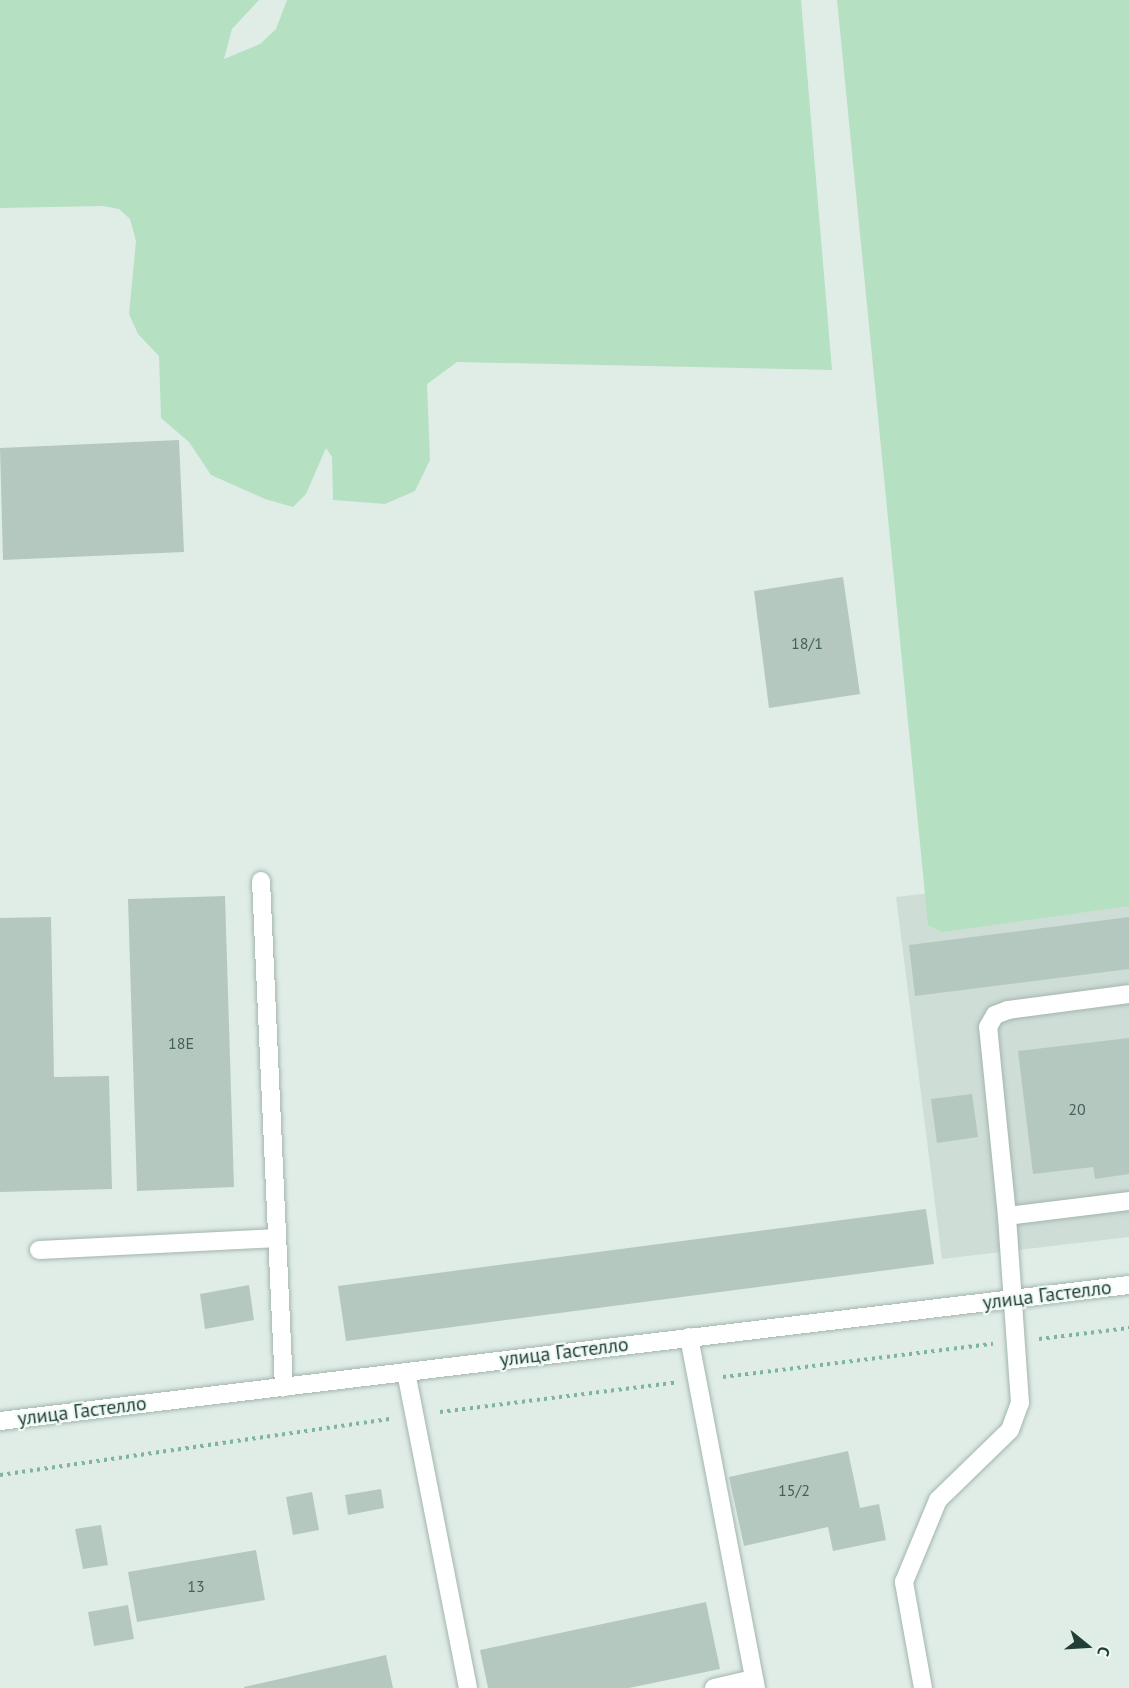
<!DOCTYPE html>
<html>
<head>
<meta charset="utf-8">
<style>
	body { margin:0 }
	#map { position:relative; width:1129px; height:1688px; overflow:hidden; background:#e0ede7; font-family:"PT Sans",sans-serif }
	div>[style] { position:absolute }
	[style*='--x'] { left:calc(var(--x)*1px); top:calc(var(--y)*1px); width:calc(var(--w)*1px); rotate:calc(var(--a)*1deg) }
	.built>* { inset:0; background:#ceddd6 }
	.green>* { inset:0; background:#b6e0c2 }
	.building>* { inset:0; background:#b5c8c0 }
	.path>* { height:4px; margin-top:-2px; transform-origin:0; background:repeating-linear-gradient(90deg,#7db4a3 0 3px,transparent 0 7.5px) }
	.roads { filter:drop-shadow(0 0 2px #a2b5af) drop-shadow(0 0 2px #a2b5af) }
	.service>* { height:18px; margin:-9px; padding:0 9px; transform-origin:9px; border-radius:9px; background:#fff }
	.tertiary>* { height:18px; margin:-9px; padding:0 9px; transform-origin:9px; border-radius:9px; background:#fff }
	span { translate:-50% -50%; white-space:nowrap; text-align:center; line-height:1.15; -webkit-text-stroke:4.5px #f1f9f5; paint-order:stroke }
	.number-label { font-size:16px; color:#446159 }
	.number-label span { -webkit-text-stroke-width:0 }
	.street-label { font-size:20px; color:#1f3f37 }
	.north { position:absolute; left:1057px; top:1616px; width:60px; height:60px; -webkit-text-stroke:4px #f1f9f5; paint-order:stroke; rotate:108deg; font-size:16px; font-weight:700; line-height:24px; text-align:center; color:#1f3f37 }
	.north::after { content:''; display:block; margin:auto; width:21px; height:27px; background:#1f3f37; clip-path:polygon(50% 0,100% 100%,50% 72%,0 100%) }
</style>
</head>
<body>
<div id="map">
	<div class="built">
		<div style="clip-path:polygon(1129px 870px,1129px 1237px,942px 1259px,896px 897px)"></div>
	</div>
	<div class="green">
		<div style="clip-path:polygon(0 0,259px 0,232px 29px,224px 59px,260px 44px,276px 29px,287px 0,801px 0,832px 370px,457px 362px,427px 384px,430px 460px,415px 491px,385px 504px,333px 500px,332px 457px,326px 448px,306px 494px,293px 507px,265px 499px,211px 475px,189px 442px,161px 418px,159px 356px,138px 334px,129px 314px,136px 241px,130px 219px,119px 209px,103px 206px,0 208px)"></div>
		<div style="clip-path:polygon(837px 0,1129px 0,1129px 906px,942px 932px,928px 925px)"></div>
	</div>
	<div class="building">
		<div style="clip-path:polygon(179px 440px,184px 552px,3px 560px,0 448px)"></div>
		<div style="clip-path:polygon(843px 577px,860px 694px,769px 708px,754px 591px)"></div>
		<div style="clip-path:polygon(225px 896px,234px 1187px,137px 1191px,128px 899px)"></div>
		<div style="clip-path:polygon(51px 917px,54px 1077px,109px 1076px,112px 1189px,0 1192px,0 918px)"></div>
		<div style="clip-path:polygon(1129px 917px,1129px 969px,915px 996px,909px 945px)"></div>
		<div style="clip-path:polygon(1129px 1038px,1129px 1174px,1095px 1179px,1093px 1167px,1033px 1174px,1018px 1051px)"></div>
		<div style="clip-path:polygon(972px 1094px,978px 1137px,937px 1143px,931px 1099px)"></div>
		<div style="clip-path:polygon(926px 1209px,934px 1264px,346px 1341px,338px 1286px)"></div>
		<div style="clip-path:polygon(249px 1285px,254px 1320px,205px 1329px,200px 1294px)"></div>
		<div style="clip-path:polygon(848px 1451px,860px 1508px,879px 1504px,886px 1540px,833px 1551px,828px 1527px,744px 1546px,729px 1477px)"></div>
		<div style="clip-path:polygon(381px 1489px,384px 1508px,348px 1515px,345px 1495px)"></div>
		<div style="clip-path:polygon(312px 1492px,319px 1530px,293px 1535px,286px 1497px)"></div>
		<div style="clip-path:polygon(101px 1525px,108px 1565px,83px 1569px,75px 1529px)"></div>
		<div style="clip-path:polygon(256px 1550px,265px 1600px,137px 1622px,128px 1572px)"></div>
		<div style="clip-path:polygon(706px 1602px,720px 1669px,629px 1688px,488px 1688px,480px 1650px)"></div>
		<div style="clip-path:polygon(128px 1605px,134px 1639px,94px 1646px,88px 1612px)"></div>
		<div style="clip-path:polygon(386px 1655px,393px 1688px,244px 1688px,244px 1687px)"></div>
	</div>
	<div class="path">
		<div style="--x:1039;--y:1339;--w:91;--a:-7"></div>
		<div style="--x:723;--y:1377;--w:272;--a:-7"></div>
		<div style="--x:440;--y:1412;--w:236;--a:-7.1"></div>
		<div style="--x:0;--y:1475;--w:395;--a:-8.2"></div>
	</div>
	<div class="roads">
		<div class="service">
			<div style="--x:261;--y:881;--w:507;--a:87.4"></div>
			<div style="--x:1007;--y:1216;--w:190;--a:-95.7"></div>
			<div style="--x:988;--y:1027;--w:14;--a:-60"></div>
			<div style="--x:995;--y:1015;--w:14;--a:-21"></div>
			<div style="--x:1008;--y:1010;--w:122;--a:-7.5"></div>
			<div style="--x:39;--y:1250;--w:235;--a:-2.9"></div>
			<div style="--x:689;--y:1337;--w:357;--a:79.2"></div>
			<div style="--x:406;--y:1372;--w:322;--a:78.9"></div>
			<div style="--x:714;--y:1688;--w:40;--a:-13"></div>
			<div style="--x:923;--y:1688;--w:108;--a:-100.2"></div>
			<div style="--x:904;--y:1582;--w:89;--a:-67.5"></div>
			<div style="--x:938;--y:1500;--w:100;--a:-44.2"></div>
			<div style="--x:1010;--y:1430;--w:29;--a:-70"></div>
			<div style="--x:1020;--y:1403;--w:187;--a:-94"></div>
			<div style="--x:1007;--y:1216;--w:123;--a:-7"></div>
		</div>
		<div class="tertiary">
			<div style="--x:0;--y:1421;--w:1137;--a:-6.87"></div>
		</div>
	</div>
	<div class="number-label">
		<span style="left:807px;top:643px">18/1</span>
		<span style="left:181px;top:1043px">18Е</span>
		<span style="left:1077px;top:1109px">20</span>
		<span style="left:794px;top:1490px">15/2</span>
		<span style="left:196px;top:1586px">13</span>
	</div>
	<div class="street-label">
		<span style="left:1047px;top:1295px;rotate:-7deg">улица Гастелло</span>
		<span style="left:564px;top:1352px;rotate:-7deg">улица Гастелло</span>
		<span style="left:82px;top:1411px;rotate:-7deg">улица Гастелло</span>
	</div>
	<div class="north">С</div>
</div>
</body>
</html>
